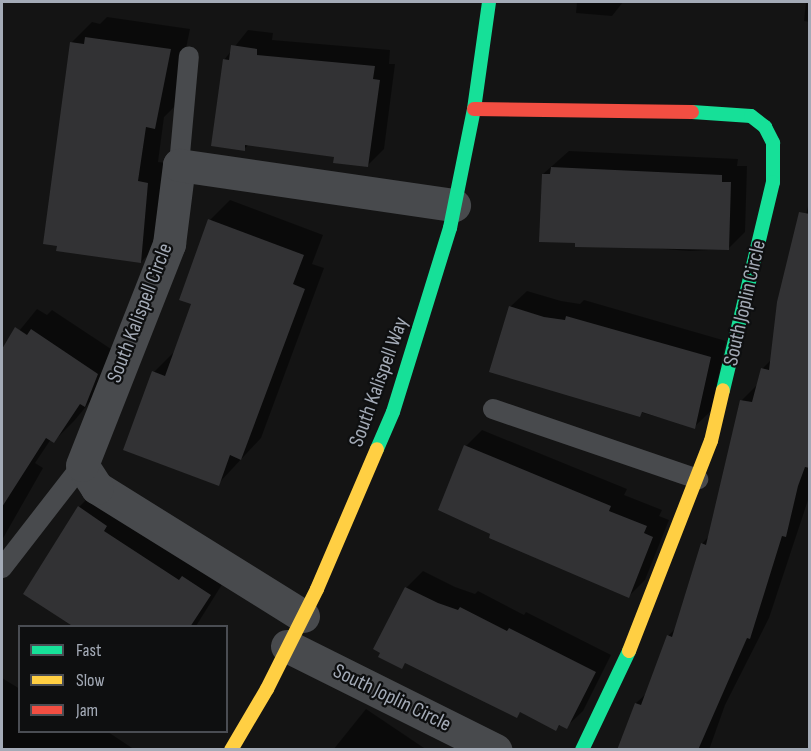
<!DOCTYPE html>
<html>
<head>
<meta charset="utf-8">
<style>
	body { margin:0 }
	#map { position:relative; width:811px; height:751px; overflow:hidden; background:#141414; font-family:"Sofia Sans Condensed",sans-serif }
	div>[style] { position:absolute }
	[style*='--x'] { left:calc(var(--x)*1px); top:calc(var(--y)*1px); width:calc(var(--w)*1px); rotate:calc(var(--a)*1deg) }
	.shadow>* { inset:0; background:#0007 }
	.building>* { inset:0; background:#323234 }
	.lane>* { height:20px; margin:-10px; padding:0 10px; transform-origin:10px; border-radius:10px; background:#484a4d }
	.street>* { height:33px; margin:-16.5px; padding:0 16.5px; transform-origin:16.5px; border-radius:16.5px; background:#484a4d }
	.fast>* { height:14px; margin:-7px; padding:0 7px; transform-origin:7px; border-radius:7px; background:#16e098 }
	.slow>* { height:14px; margin:-7px; padding:0 7px; transform-origin:7px; border-radius:7px; background:#ffcf43 }
	.jam>* { height:14px; margin:-7px; padding:0 7px; transform-origin:7px; border-radius:7px; background:#f24e42 }
	span { translate:-50% -50%; white-space:nowrap; text-align:center; line-height:1.15; -webkit-text-stroke:4.5px #0e0f10; paint-order:stroke }
	.street-label { font-size:21px; color:#a4abb7 }
	.frame { position:absolute; inset:0; border:3px solid #a4abb7; pointer-events:none }
	.legend { position:absolute; left:18px; top:625px; width:210px; height:108px; box-sizing:border-box; background:#0e0f10; border:2px solid #4a4d53; margin:0; padding:8px 10px; list-style:none; font-size:18px; color:#a4abb7 }
	.legend li { display:flex; align-items:center; gap:12px; height:30px }
	.legend b { width:30px; border:2px solid #4a4d53 }
</style>
</head>
<body>
<div id="map">
	<div class="shadow">
		<div style="clip-path:polygon(577px 2px,623px 2px,612px 16px,576px 13px)"></div>
		<div style="clip-path:polygon(806px 2px,810px 2px,810px 22px,804px 21px)"></div>
		<div style="clip-path:polygon(107px 17px,190px 29px,174px 107px,164px 117px,158px 162px,167px 163px,161px 242px,141px 262px,72px 42px,92px 22px,100px 24px)"></div>
		<div style="clip-path:polygon(248px 30px,273px 33px,272px 40px,390px 50px,389px 64px,395px 64px,384px 149px,367px 166px,336px 156px,249px 144px,244px 149px,224px 60px)"></div>
		<div style="clip-path:polygon(569px 151px,738px 159px,737px 166px,747px 166px,745px 232px,728px 249px,690px 251px,541px 240px,543px 174px)"></div>
		<div style="clip-path:polygon(810px 198px,810px 494px,769px 618px,725px 705px,709px 750px,619px 750px,636px 703px,647px 693px,668px 636px,676px 628px,702px 544px,709px 536px,742px 400px,759px 383px,762px 369px,771px 360px)"></div>
		<div style="clip-path:polygon(230px 200px,323px 235px,312px 264px,324px 268px,261px 438px,218px 484px,154px 372px,174px 352px,193px 303px,210px 220px)"></div>
		<div style="clip-path:polygon(527px 291px,561px 301px,580px 304px,584px 300px,726px 341px,711px 411px,694px 427px,491px 371px,510px 307px)"></div>
		<div style="clip-path:polygon(37px 309px,47px 315px,52px 310px,117px 353px,104px 385px,74px 421px,54px 441px,51px 439px,35px 463px,43px 468px,2px 540px,2px 352px)"></div>
		<div style="clip-path:polygon(482px 430px,627px 489px,624px 495px,662px 510px,659px 516px,669px 520px,645px 580px,629px 596px,539px 559px,440px 509px,466px 446px)"></div>
		<div style="clip-path:polygon(95px 491px,226px 578px,196px 626px,76px 626px,79px 507px)"></div>
		<div style="clip-path:polygon(423px 571px,455px 587px,475px 594px,478px 591px,524px 615px,526px 612px,611px 655px,583px 711px,566px 727px,561px 724px,556px 729px,521px 711px,516px 716px,406px 662px,402px 667px,375px 649px,406px 588px)"></div>
		<div style="clip-path:polygon(2px 678px,20px 689px,20px 732px,108px 732px,132px 748px,2px 750px)"></div>
		<div style="clip-path:polygon(366px 709px,427px 750px,333px 750px)"></div>
	</div>
	<div class="building">
		<div style="clip-path:polygon(85px 37px,171px 49px,155px 129px,146px 127px,138px 181px,148px 183px,141px 263px,56px 251px,57px 246px,43px 244px,70px 42px,84px 44px)"></div>
		<div style="clip-path:polygon(231px 45px,257px 49px,257px 55px,375px 66px,373px 79px,380px 80px,368px 167px,333px 163px,334px 157px,245px 145px,245px 151px,211px 146px,223px 59px,229px 60px)"></div>
		<div style="clip-path:polygon(551px 167px,722px 175px,722px 182px,731px 182px,729px 250px,575px 247px,575px 243px,539px 242px,542px 174px,550px 174px)"></div>
		<div style="clip-path:polygon(799px 212px,810px 214px,810px 468px,805px 467px,798px 486px,786px 537px,782px 536px,750px 639px,747px 638px,698px 750px,617px 750px,635px 703px,641px 705px,667px 635px,672px 637px,701px 543px,706px 545px,740px 400px,752px 402px,761px 368px,769px 370px,777px 302px)"></div>
		<div style="clip-path:polygon(208px 219px,304px 255px,293px 284px,305px 289px,241px 460px,230px 455px,219px 486px,123px 450px,152px 371px,165px 376px,191px 304px,179px 300px)"></div>
		<div style="clip-path:polygon(509px 306px,544px 317px,565px 320px,566px 316px,711px 357px,695px 429px,642px 412px,640px 417px,489px 372px)"></div>
		<div style="clip-path:polygon(15px 327px,27px 335px,31px 329px,98px 374px,85px 407px,80px 404px,54px 443px,46px 438px,2px 507px,2px 349px)"></div>
		<div style="clip-path:polygon(464px 445px,611px 506px,609px 511px,647px 526px,644px 533px,653px 537px,629px 598px,489px 538px,490px 534px,438px 510px)"></div>
		<div style="clip-path:polygon(78px 506px,107px 526px,104px 531px,179px 580px,182px 576px,211px 595px,190px 627px,74px 627px,23px 594px)"></div>
		<div style="clip-path:polygon(405px 587px,438px 603px,458px 610px,460px 607px,507px 631px,509px 628px,596px 672px,567px 729px,559px 725px,556px 731px,520px 712px,517px 718px,405px 663px,402px 669px,378px 657px,380px 653px,373px 649px)"></div>
	</div>
	<div class="lane">
		<div style="--x:179;--y:165;--w:109;--a:-84.8"></div>
		<div style="--x:493;--y:409;--w:217;--a:18.9"></div>
		<div style="--x:2;--y:568;--w:130;--a:-52.2"></div>
	</div>
	<div class="street">
		<div style="--x:303;--y:616;--w:243;--a:-148.1"></div>
		<div style="--x:97;--y:488;--w:27;--a:-123"></div>
		<div style="--x:82;--y:465;--w:238;--a:-68.5"></div>
		<div style="--x:169;--y:244;--w:80;--a:-82.8"></div>
		<div style="--x:179;--y:165;--w:278;--a:8.3"></div>
		<div style="--x:287;--y:646;--w:233;--a:26.5"></div>
	</div>
	<div class="fast">
		<div style="--x:692;--y:112;--w:59;--a:3.9"></div>
		<div style="--x:751;--y:116;--w:18;--a:38"></div>
		<div style="--x:765;--y:127;--w:18;--a:63"></div>
		<div style="--x:773;--y:143;--w:39;--a:90"></div>
		<div style="--x:773;--y:182;--w:214;--a:103.5"></div>
		<div style="--x:377;--y:449;--w:40;--a:-66.6"></div>
		<div style="--x:393;--y:412;--w:193;--a:-72.8"></div>
		<div style="--x:450;--y:228;--w:121;--a:-78.6"></div>
		<div style="--x:474;--y:109;--w:108;--a:-82"></div>
		<div style="--x:582;--y:750;--w:110;--a:-64.6"></div>
	</div>
	<div class="slow">
		<div style="--x:629;--y:651;--w:225;--a:-68.7"></div>
		<div style="--x:711;--y:441;--w:52;--a:-76.8"></div>
		<div style="--x:231;--y:750;--w:71;--a:-59.5"></div>
		<div style="--x:267;--y:689;--w:112;--a:-63.4"></div>
		<div style="--x:317;--y:589;--w:152;--a:-66.8"></div>
	</div>
	<div class="jam">
		<div style="--x:474;--y:109;--w:218;--a:0.8"></div>
	</div>
	<div class="street-label">
		<span style="left:745px;top:303px;rotate:-77deg">South Joplin Circle</span>
		<span style="left:140px;top:313px;rotate:-69deg">South Kalispell Circle</span>
		<span style="left:379px;top:382px;rotate:-70deg">South Kalispell Way</span>
		<span style="left:392px;top:698px;rotate:26deg">South Joplin Circle</span>
	</div>
	<div class="frame"></div>
	<ul class="legend">
	<li><b style="height:8px;background:#16e098"></b>Fast</li>
	<li><b style="height:8px;background:#ffcf43"></b>Slow</li>
	<li><b style="height:8px;background:#f24e42"></b>Jam</li>
	</ul>
</div>
</body>
</html>
